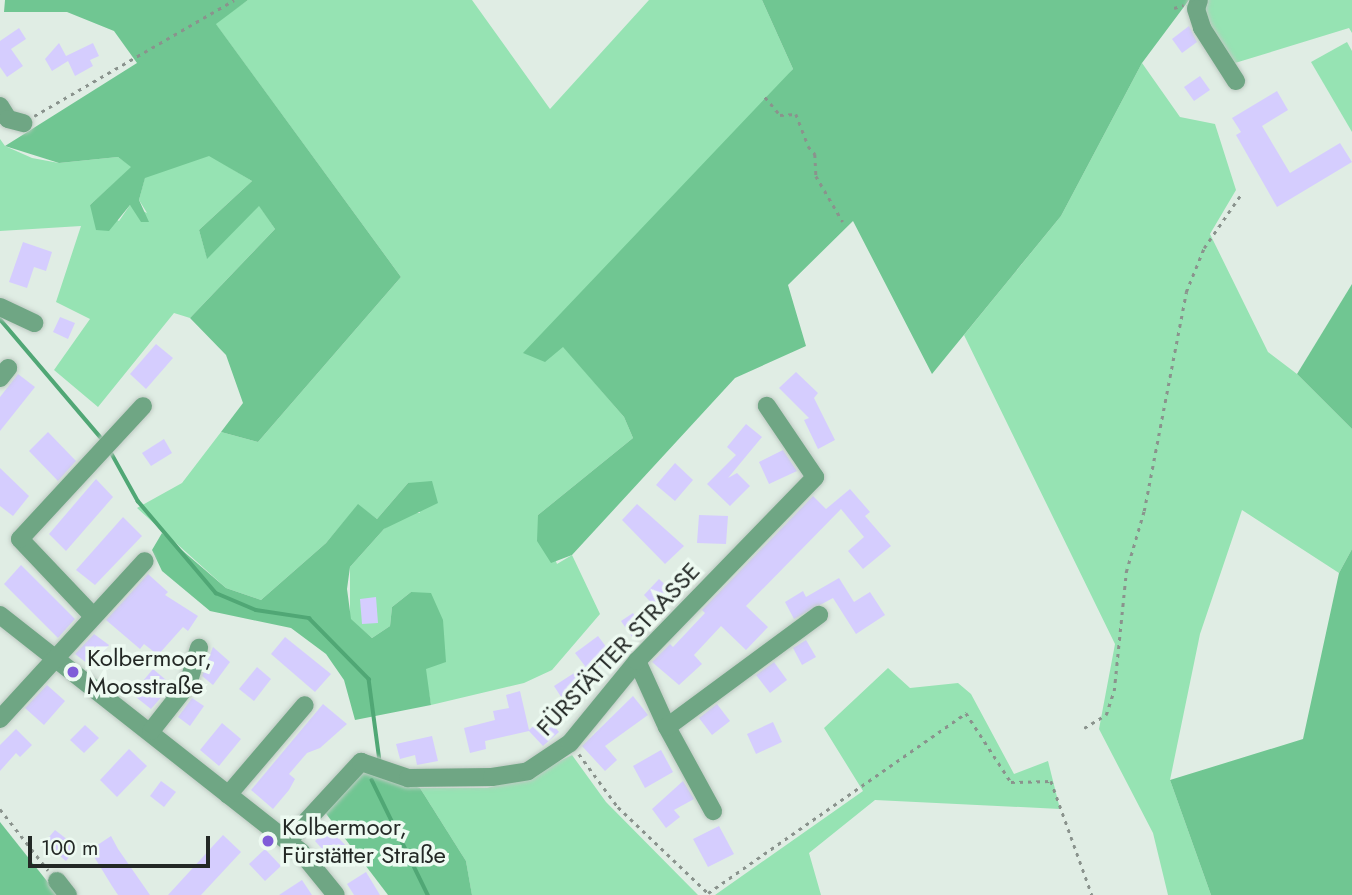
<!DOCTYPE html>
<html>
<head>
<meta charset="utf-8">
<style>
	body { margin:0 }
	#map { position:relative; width:1352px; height:895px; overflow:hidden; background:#e0ede4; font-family:Jost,sans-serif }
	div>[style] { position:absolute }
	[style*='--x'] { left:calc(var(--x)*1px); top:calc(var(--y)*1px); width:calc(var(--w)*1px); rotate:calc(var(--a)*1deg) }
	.green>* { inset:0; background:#96e3b3 }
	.forest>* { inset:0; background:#70c692 }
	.stream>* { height:3.5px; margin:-1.75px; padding:0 1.75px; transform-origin:1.75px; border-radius:1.75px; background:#50a775 }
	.building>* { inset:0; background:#d5cdfe }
	.path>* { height:2.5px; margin-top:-1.25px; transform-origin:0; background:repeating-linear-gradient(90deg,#8a938d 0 3.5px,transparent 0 8.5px) }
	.roads { filter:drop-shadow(0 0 2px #becac2) drop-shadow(0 0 2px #becac2) }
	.minor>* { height:18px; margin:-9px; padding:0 9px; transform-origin:9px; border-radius:9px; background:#6fa684 }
	.dots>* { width:19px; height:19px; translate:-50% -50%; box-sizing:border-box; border:4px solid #edfaf1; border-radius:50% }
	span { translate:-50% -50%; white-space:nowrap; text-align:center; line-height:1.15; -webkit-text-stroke:7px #edfaf1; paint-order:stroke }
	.street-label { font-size:24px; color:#232825 }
	.poi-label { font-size:24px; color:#232825 }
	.left { translate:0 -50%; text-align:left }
	.scale { position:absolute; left:28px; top:836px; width:182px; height:32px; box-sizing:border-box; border:4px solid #232825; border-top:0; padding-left:9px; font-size:21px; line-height:24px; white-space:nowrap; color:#232825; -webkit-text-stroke:5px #edfaf1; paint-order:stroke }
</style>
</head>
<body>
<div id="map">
	<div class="green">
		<div style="clip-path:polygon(248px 0,472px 0,550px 109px,649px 0,762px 0,793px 69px,563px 346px,624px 417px,633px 438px,538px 515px,557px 564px,572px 555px,600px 614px,552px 670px,524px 683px,431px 705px,411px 592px,392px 607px,390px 626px,372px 638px,350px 619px,350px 567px,384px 529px,408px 513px,420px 513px,408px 483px,377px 519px,358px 505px,326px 543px,261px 600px,226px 588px,137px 508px,182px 483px,221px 432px,258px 442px,401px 277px,215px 23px)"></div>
		<div style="clip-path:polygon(1190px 0,1352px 0,1352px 33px,1349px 28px,1235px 63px,1203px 13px,1186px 6px)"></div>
		<div style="clip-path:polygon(1347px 42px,1352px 51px,1352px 132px,1311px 62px)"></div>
		<div style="clip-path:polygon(1142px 63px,1180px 117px,1215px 124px,1236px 190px,1210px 234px,1268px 352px,1297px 374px,1352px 429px,1352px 549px,1339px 573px,1242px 510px,1200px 634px,1170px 780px,1211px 895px,1168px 895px,1153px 833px,1099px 729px,1115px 644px,964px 335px,1061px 216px)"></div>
		<div style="clip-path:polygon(0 139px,5px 146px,32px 158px,59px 163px,118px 157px,132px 167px,90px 205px,119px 221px,130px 205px,147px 213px,139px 200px,145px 177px,209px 155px,252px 181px,199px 230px,207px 258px,259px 205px,275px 229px,190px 318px,174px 313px,98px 407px,54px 370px,90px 319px,56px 302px,81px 226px,0 231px)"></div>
		<div style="clip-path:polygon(888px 668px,910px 688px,958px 683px,971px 694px,1014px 774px,1048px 761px,1060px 809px,875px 800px,809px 853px,821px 895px,715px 895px,863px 791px,824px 728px)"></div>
		<div style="clip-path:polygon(572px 755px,606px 802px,698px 895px,472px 895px,466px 861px,420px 788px,487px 788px,523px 779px)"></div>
	</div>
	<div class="forest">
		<div style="clip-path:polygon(5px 0,248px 0,216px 24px,401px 277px,258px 442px,221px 432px,243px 403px,226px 355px,190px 318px,275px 229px,259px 206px,207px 259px,199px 230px,252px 181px,209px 156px,145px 178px,139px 200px,149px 222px,141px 222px,130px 205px,109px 231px,96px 230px,90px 205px,131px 167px,118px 157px,59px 163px,5px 146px,137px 63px,114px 31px,67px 12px,4px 12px)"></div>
		<div style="clip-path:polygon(762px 0,1189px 0,1142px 63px,1061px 216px,932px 374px,853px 221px,788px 285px,806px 346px,735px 378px,572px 555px,551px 563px,537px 541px,538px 515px,633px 438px,624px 417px,563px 347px,545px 362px,523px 353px,793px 69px)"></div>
		<div style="clip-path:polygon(1352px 284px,1352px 429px,1297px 374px)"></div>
		<div style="clip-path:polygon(432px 481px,438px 503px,384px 529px,350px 567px,347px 589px,351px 619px,372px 638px,390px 626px,392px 607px,411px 592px,431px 593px,443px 620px,446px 662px,426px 669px,431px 705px,355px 720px,344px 680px,326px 654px,291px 628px,210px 611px,162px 571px,152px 550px,162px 533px,226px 588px,261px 600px,326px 543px,358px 504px,377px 519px,408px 483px)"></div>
		<div style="clip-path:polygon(1352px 549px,1352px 895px,1211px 895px,1170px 780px,1303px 739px,1339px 573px)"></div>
		<div style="clip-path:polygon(362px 768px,420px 788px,466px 861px,472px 895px,388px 895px,324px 811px)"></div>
		<div style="clip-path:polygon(0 822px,58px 895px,0 895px)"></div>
	</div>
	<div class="stream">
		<div style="--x:0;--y:319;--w:160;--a:49.6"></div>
		<div style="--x:112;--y:454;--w:54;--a:61"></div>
		<div style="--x:138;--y:501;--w:121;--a:49.7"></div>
		<div style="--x:216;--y:593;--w:43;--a:23"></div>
		<div style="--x:256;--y:610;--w:54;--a:8.6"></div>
		<div style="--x:309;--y:618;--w:86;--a:45.5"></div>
		<div style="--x:369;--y:679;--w:83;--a:82.4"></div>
		<div style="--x:372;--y:780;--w:128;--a:64"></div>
	</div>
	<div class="building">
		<div style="clip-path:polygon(1189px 26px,1197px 42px,1182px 53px,1172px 39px)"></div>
		<div style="clip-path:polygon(19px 28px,26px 39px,11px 49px,23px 66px,7px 77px,0 67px,0 41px)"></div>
		<div style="clip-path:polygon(59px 43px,66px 56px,93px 43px,99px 56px,90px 60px,93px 66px,75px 76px,68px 61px,52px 71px,45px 59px)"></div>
		<div style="clip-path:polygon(1200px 76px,1210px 90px,1194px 101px,1184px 87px)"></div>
		<div style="clip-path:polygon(1277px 91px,1288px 110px,1262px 126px,1290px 173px,1340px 143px,1352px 162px,1277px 207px,1236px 135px,1241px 132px,1232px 118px)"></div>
		<div style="clip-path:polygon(23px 242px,52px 252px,46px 271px,34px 267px,27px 288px,9px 282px)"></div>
		<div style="clip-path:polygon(60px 317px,75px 323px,68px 339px,53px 332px)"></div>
		<div style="clip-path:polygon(156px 344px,173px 358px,146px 389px,130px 374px)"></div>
		<div style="clip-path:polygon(796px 372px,818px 393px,814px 398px,835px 440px,818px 449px,804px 420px,809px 418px,779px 388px)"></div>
		<div style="clip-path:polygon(18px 374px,35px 387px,0 431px,0 397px)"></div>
		<div style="clip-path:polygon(746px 424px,762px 437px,728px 478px,737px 473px,750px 486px,730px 506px,707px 484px,736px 455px,727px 447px)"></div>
		<div style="clip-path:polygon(48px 432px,76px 461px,58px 481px,29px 451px)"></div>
		<div style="clip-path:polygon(164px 439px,172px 453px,151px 466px,142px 453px)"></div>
		<div style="clip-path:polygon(783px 450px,797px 471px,769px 484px,759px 462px)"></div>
		<div style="clip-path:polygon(675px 463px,693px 480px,675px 501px,656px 485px)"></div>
		<div style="clip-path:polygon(0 468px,29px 496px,13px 516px,0 506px)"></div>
		<div style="clip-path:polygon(96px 479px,113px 497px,66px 551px,49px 534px)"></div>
		<div style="clip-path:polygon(850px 489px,870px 512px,865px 516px,891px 546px,863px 569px,848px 551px,864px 537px,841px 509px,746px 606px,768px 627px,746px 650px,721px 626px,694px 655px,702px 664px,679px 685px,652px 662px,670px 644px,673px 647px,705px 613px,702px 610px,813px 496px,826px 509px)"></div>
		<div style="clip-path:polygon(637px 504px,684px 546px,665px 564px,622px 520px)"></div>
		<div style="clip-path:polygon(699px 515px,728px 516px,726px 544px,697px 543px)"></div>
		<div style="clip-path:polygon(123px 517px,142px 536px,95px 585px,76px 570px)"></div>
		<div style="clip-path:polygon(21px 565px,75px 619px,58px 638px,4px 584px)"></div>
		<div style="clip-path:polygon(148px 574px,168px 592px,165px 595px,198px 616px,188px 631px,183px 627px,158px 655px,144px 644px,140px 649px,106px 620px)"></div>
		<div style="clip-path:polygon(839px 578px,854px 602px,870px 592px,885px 615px,856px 634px,833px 598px,794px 619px,785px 602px,803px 591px,806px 597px)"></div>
		<div style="clip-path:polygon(659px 579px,673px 592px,661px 613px,644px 595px)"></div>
		<div style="clip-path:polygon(376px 597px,378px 623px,362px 624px,360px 599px)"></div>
		<div style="clip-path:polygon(633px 613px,644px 629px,632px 637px,621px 621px)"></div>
		<div style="clip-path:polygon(94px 634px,109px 645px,92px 667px,75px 654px)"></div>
		<div style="clip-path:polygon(598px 636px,613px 656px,582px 680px,589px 691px,567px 706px,554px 686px,585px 666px,575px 653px)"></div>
		<div style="clip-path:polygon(285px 637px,331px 674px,315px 692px,271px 654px)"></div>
		<div style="clip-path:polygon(806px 640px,816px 657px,802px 665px,793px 648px)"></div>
		<div style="clip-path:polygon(213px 647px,230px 662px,213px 685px,202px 676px)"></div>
		<div style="clip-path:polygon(774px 662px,787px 680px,770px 693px,756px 675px)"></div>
		<div style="clip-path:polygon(257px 667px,271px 679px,254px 701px,239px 689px)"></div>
		<div style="clip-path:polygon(153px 669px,172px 685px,151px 709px,132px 694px)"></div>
		<div style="clip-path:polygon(47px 685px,65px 701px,44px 725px,25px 708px)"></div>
		<div style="clip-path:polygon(520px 691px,529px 730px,545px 716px,559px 732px,543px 746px,529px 731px,485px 741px,486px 749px,470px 753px,464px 728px,495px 720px,493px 711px,509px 708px,506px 695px)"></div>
		<div style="clip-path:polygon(633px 696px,648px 715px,605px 746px,617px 760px,605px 771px,582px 746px)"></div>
		<div style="clip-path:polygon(192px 698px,204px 706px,190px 726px,178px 717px)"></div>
		<div style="clip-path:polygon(323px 704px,347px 724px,320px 748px,307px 753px,289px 774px,295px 779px,289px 790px,273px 809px,251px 790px)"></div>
		<div style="clip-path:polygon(717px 704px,730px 721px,712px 735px,699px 718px)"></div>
		<div style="clip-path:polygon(773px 722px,782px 742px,756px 754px,747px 734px)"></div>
		<div style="clip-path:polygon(222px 723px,241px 739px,219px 766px,200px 750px)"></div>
		<div style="clip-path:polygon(85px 725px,99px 738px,84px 753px,70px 740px)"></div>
		<div style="clip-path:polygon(16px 729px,32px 745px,20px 757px,16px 753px,0 771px,0 745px)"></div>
		<div style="clip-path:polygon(432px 736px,438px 761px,417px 765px,415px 755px,400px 759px,396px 744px)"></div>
		<div style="clip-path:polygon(129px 749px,147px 766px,117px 797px,100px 780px)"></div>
		<div style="clip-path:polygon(661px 750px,673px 772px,645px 788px,633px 766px)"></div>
		<div style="clip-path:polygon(161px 781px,176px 792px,164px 807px,150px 796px)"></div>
		<div style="clip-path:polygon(683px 781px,694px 799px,674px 810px,680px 817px,666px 828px,652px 809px)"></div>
		<div style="clip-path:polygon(719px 826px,734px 854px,708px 867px,693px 839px)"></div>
		<div style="clip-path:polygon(329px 828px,348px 848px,334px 862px,315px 841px)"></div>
		<div style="clip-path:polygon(55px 830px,77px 847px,66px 861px,44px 843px)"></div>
		<div style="clip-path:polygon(223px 835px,241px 852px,201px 895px,168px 895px)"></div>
		<div style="clip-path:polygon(111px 836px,118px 849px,150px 895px,118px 895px,112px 886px,90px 850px)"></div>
		<div style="clip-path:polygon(265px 849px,281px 866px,265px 881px,249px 864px)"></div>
		<div style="clip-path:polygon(366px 872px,380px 895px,354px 895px,347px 884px)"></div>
		<div style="clip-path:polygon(302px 880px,312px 895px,279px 895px)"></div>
	</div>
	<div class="path">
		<div style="--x:1174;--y:8;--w:10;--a:-17"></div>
		<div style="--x:765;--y:97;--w:23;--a:50"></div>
		<div style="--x:780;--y:115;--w:16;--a:-4"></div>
		<div style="--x:796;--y:114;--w:34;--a:69"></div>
		<div style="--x:808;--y:146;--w:11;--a:49"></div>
		<div style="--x:815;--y:154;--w:22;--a:87"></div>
		<div style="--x:816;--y:176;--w:53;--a:59.6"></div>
		<div style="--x:34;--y:116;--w:231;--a:-30.1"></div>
		<div style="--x:1084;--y:728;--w:26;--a:-31"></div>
		<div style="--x:1106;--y:715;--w:25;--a:-72"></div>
		<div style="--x:1114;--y:691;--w:120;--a:-84.2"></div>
		<div style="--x:1126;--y:572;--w:64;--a:-73.6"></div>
		<div style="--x:1144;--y:511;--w:223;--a:-79.1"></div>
		<div style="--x:1186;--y:292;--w:48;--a:-67.8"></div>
		<div style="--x:1204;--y:248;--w:67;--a:-55.4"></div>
		<div style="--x:579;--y:754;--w:66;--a:53.7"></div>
		<div style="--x:618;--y:807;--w:124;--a:43.7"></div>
		<div style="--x:708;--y:893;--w:315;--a:-34.9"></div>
		<div style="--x:966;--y:713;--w:82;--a:56.9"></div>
		<div style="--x:1011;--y:782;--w:40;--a:-1.4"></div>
		<div style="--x:1051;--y:781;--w:121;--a:70.2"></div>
		<div style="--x:0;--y:809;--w:78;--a:51.8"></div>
	</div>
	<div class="roads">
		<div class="minor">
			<div style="--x:1199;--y:0;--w:9;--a:108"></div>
			<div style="--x:1196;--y:9;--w:20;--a:72"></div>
			<div style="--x:1202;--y:28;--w:63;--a:57.3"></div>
			<div style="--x:0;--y:106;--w:15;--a:58"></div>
			<div style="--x:8;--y:119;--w:16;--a:15"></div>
			<div style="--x:0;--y:307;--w:38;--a:25"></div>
			<div style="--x:0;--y:378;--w:13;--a:-51"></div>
			<div style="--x:0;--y:615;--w:383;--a:38.2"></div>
			<div style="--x:301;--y:852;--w:55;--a:50.9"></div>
			<div style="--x:93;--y:616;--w:106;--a:-133.5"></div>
			<div style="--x:20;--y:539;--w:181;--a:-47.2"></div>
			<div style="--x:637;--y:661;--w:72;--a:65.6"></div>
			<div style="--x:667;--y:727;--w:96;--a:61.3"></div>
			<div style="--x:0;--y:719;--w:214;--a:-47.5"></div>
			<div style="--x:667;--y:727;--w:189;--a:-36.4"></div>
			<div style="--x:151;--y:731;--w:60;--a:-51.8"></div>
			<div style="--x:188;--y:684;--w:38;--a:-73"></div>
			<div style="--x:228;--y:795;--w:118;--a:-49.5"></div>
			<div style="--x:288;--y:841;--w:108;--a:-47.3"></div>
			<div style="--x:361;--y:762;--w:50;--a:18.8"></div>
			<div style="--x:408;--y:778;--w:84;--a:-0.7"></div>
			<div style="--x:492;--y:777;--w:36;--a:-9"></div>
			<div style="--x:528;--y:771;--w:50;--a:-33.7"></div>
			<div style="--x:570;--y:743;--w:106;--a:-50.7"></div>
			<div style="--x:637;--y:661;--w:256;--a:-45.9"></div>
			<div style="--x:815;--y:477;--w:86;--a:-124.1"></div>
			<div style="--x:57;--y:881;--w:18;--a:52"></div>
		</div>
	</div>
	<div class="dots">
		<div style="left:73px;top:672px;background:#805dd8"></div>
		<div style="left:268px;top:841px;background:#805dd8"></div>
	</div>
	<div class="street-label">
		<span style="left:618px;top:649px;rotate:-47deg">FÜRSTÄTTER STRASSE</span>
	</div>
	<div class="poi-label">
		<span class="left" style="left:87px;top:672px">Kolbermoor,<br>Moosstraße</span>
		<span class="left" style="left:282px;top:841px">Kolbermoor,<br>Fürstätter Straße</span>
	</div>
	<div class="scale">100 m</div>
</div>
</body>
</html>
